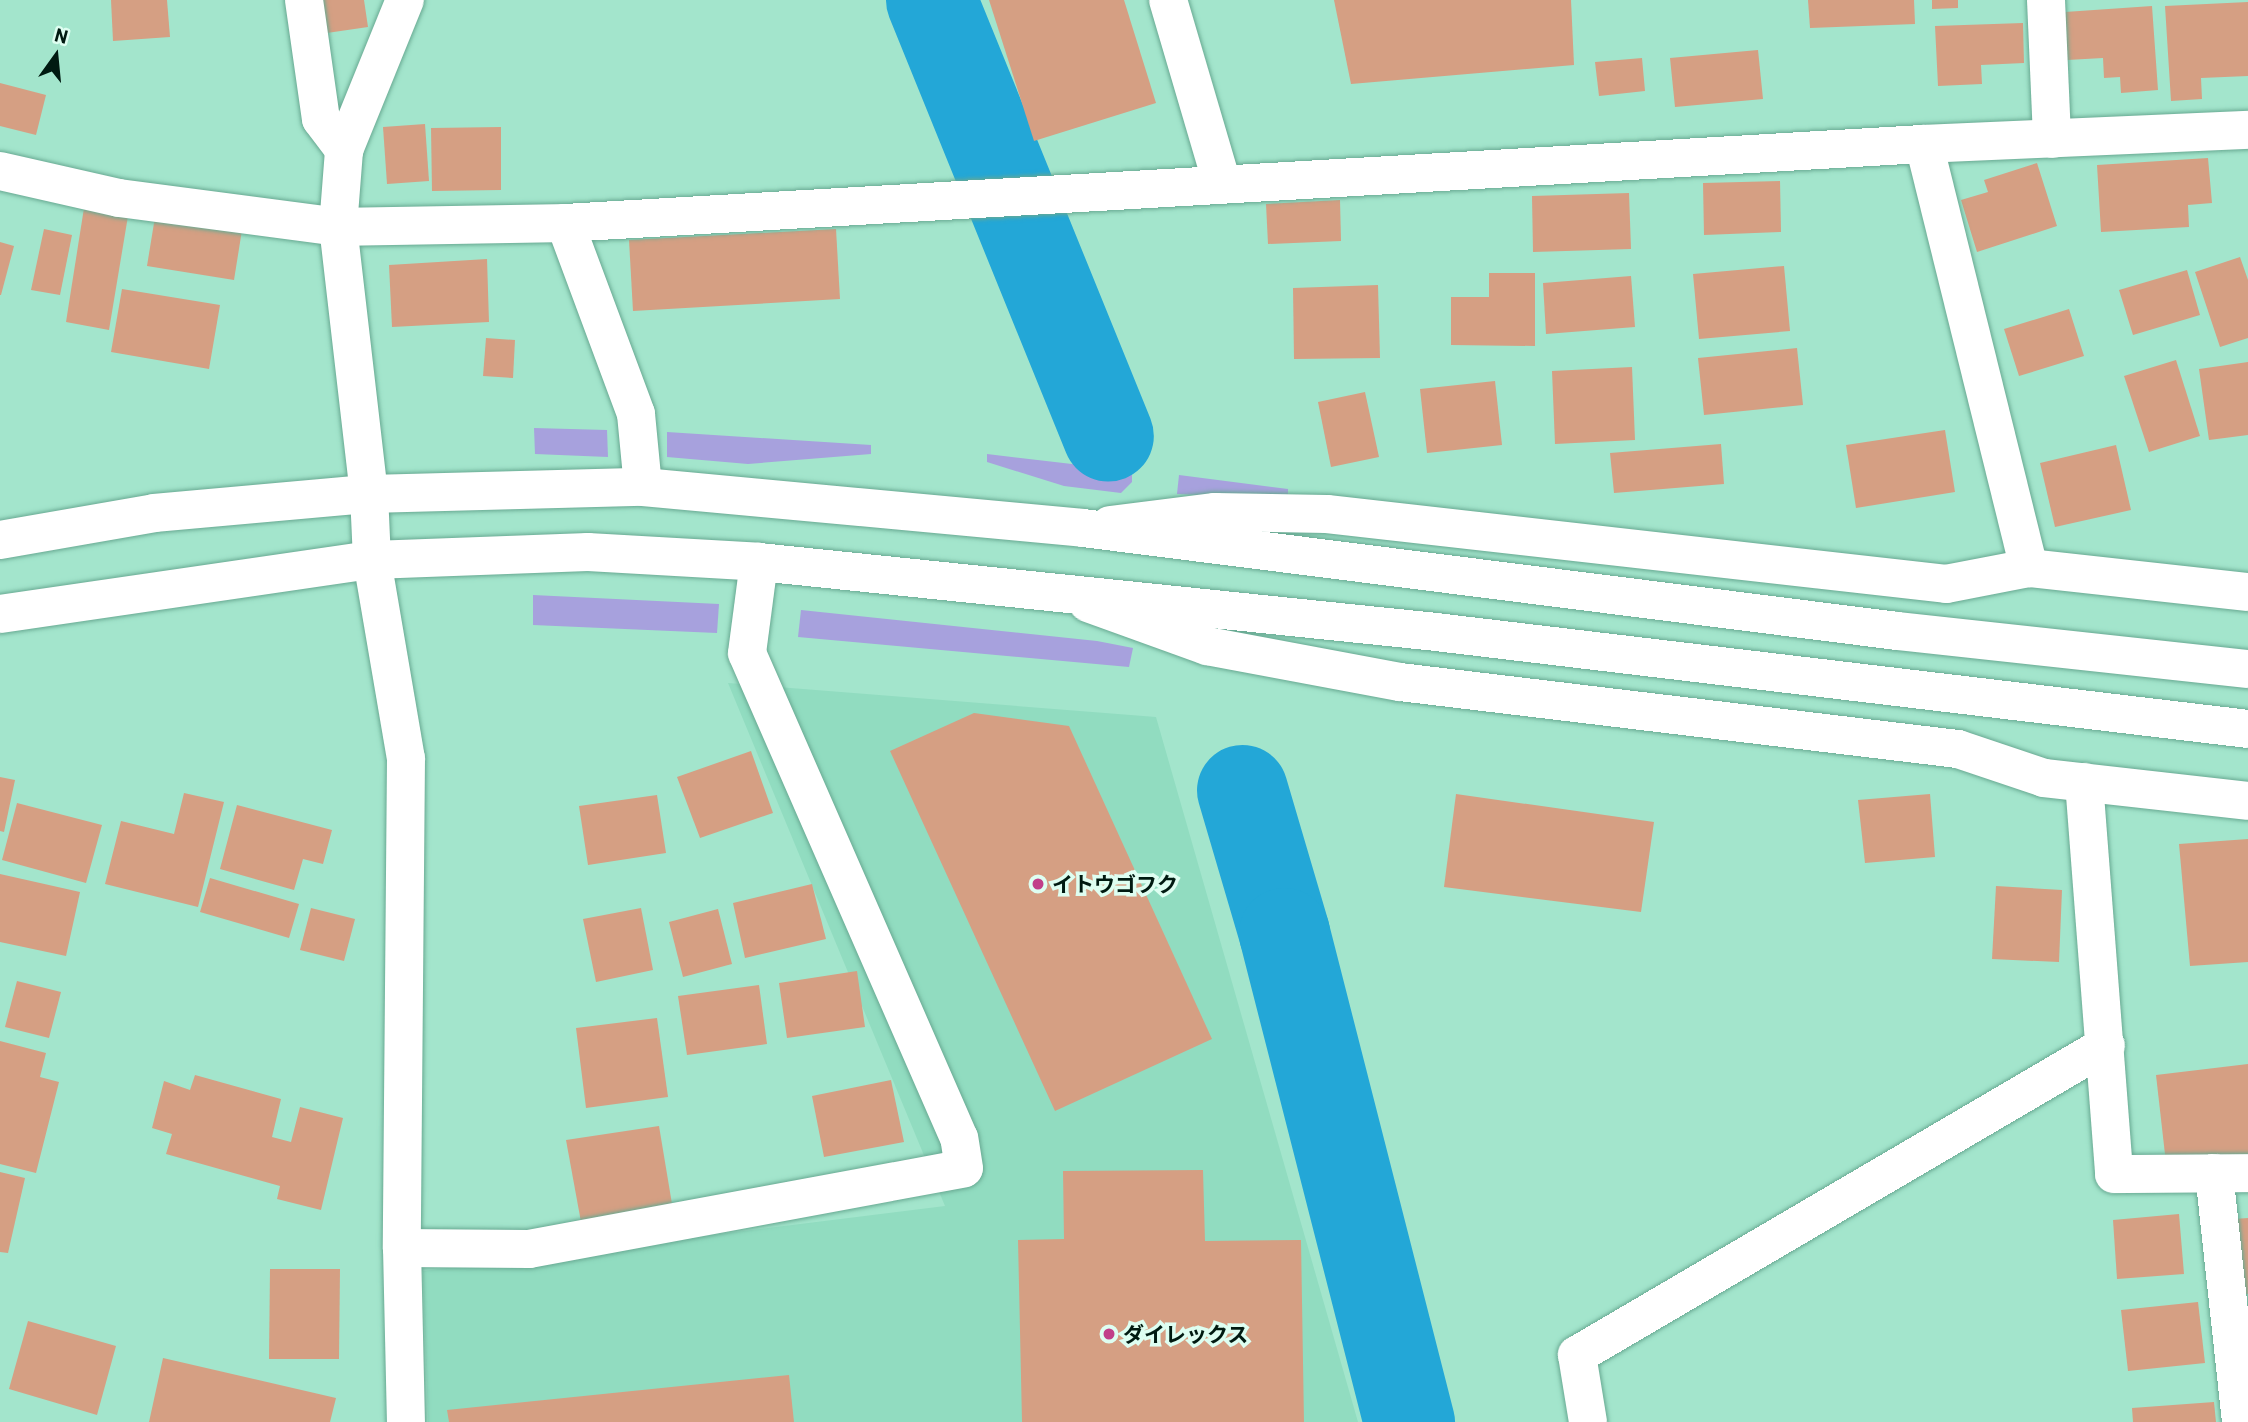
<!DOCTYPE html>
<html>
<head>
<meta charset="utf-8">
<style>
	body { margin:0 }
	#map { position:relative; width:2248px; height:1422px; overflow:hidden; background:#a3e5cc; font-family:Barlow,"Noto Sans JP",sans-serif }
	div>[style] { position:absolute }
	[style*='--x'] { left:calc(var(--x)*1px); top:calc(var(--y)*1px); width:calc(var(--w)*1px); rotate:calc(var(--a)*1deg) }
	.built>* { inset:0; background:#91dcc0 }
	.green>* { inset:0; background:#a7a1dd }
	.river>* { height:91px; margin:-45.5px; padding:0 45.5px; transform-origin:45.5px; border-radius:45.5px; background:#23a7d7 }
	.building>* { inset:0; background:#d59f83 }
	.roads { filter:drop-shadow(0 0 2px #68a992) drop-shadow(0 0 2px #68a992) }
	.minor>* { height:38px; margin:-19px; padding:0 19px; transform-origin:19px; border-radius:19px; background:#fff }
	.tertiary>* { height:38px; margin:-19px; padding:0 19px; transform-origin:19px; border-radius:19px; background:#fff }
	.dots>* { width:19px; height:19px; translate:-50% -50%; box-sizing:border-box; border:4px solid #defef1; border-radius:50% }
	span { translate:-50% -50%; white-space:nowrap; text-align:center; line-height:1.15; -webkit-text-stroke:7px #defef1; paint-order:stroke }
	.poi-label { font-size:21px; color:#001a11; font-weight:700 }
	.left { translate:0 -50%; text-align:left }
	.north { position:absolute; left:21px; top:21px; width:70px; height:70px; -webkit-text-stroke:5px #defef1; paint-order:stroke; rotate:15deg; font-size:19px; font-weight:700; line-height:28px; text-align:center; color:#001a11 }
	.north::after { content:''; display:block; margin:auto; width:24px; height:32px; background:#001a11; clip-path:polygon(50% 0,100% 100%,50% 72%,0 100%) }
</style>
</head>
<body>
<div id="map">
	<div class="built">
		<div style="clip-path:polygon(728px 683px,1156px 717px,1358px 1422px,428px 1422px,423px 1271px,945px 1206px)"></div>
	</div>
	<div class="green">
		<div style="clip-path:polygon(534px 428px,607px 430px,608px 457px,535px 454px)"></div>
		<div style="clip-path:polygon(667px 432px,871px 445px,871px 454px,748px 464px,667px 457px)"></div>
		<div style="clip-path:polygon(987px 454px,1132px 471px,1132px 482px,1121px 493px,1064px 486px,987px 462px)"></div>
		<div style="clip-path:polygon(1179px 475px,1288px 489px,1288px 499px,1177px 494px)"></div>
		<div style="clip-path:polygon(533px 595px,719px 604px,717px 633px,533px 625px)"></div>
		<div style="clip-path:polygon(801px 610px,1097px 641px,1133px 648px,1129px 667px,798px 637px)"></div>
	</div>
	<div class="river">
		<div style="--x:931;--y:0;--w:470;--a:67.9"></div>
		<div style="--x:1242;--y:790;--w:149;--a:73.6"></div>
		<div style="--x:1284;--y:933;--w:505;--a:75.66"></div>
	</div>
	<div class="building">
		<div style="clip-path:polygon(111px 0,167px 0,170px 37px,113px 41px)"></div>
		<div style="clip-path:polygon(315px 0,364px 0,368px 27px,320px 34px)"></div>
		<div style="clip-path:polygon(989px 0,1124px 0,1156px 103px,1034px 141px)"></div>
		<div style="clip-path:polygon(1334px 0,1571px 0,1574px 65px,1351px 84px)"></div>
		<div style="clip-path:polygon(1808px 0,1914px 0,1915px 24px,1810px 28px)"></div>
		<div style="clip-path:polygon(1932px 0,1958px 0,1958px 8px,1932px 9px)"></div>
		<div style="clip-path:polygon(2248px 2px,2248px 76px,2201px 78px,2202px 99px,2171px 101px,2165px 6px)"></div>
		<div style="clip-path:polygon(2152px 6px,2158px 90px,2121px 93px,2120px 77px,2104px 78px,2103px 58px,2067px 60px,2065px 12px)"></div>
		<div style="clip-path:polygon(2023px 23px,2024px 63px,1981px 65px,1982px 84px,1938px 86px,1935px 26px)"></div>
		<div style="clip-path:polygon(1758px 50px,1763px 99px,1675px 107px,1670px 58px)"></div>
		<div style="clip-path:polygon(1642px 58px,1645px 91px,1599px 96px,1595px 62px)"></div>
		<div style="clip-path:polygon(0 83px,46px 95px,36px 135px,0 126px)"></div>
		<div style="clip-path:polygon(425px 124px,429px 181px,387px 184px,383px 127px)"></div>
		<div style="clip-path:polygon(501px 127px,501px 190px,432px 191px,431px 128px)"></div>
		<div style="clip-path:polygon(2208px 158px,2212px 203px,2188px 205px,2189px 227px,2101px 232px,2097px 165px)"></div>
		<div style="clip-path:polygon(2037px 163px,2057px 226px,1977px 252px,1961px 200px,1988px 192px,1984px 180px)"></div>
		<div style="clip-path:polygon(1780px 181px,1781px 232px,1704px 235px,1703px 183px)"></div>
		<div style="clip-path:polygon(1629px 193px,1631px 249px,1533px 252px,1532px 196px)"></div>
		<div style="clip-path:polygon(1340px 200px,1341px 241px,1268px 244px,1266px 204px)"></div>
		<div style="clip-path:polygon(84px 208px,128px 216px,109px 330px,66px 322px)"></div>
		<div style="clip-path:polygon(155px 217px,242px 230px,234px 280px,147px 266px)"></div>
		<div style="clip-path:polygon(44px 229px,72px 235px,60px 295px,31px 290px)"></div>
		<div style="clip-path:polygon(836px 229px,840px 299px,633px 311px,629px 240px)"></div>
		<div style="clip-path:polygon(0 242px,14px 246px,1px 295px,0 295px)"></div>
		<div style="clip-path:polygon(2240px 257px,2248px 280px,2248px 338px,2220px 347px,2195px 272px)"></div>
		<div style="clip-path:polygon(487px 259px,489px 322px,392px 327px,389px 265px)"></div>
		<div style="clip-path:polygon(1784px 266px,1790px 331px,1699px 339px,1693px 274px)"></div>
		<div style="clip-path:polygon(2187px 270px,2200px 315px,2133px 335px,2119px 290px)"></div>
		<div style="clip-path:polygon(1489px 273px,1535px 273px,1535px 346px,1451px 345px,1451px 297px,1489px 297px)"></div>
		<div style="clip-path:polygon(1631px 276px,1635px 327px,1546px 334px,1543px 283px)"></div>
		<div style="clip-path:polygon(1378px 285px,1380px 358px,1294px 359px,1293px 288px)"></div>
		<div style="clip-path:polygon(122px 289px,220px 305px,209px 369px,111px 352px)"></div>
		<div style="clip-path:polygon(2069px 309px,2084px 356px,2019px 376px,2004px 329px)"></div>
		<div style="clip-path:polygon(486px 338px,515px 340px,513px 378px,483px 376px)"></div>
		<div style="clip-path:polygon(1797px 348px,1803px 405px,1704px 415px,1698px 358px)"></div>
		<div style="clip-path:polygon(2176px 360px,2200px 436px,2149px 452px,2124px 376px)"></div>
		<div style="clip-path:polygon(2248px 362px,2248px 435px,2209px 440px,2199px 369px)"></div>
		<div style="clip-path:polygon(1632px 367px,1635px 440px,1555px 444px,1552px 371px)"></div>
		<div style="clip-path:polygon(1495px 381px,1502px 445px,1427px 453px,1420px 389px)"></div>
		<div style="clip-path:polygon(1365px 392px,1379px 457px,1331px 467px,1318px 402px)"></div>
		<div style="clip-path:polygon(1945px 430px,1955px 492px,1856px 508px,1846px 445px)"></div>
		<div style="clip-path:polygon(1721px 444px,1724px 484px,1614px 493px,1610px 453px)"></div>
		<div style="clip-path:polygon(2116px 445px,2131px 510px,2055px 527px,2040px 463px)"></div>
		<div style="clip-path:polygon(974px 713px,1069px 726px,1212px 1039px,1055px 1111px,890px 751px)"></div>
		<div style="clip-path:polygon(751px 751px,773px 813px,700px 838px,677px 777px)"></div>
		<div style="clip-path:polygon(0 777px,15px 780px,4px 832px,0 831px)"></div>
		<div style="clip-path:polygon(184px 793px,224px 802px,198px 907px,105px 884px,121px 821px,174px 834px)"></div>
		<div style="clip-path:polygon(1456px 794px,1654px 822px,1641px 912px,1444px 887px)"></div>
		<div style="clip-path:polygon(1930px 794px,1935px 857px,1865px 863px,1858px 800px)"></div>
		<div style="clip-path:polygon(657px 795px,666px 853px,588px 865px,579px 806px)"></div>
		<div style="clip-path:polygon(17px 803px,102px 825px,86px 883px,2px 860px)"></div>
		<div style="clip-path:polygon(237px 805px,332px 830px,323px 864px,303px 859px,294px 890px,220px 869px)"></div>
		<div style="clip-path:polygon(2248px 839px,2248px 962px,2190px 966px,2179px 844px)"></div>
		<div style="clip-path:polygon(0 874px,80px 892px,66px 956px,0 942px)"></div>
		<div style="clip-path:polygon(210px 878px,299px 904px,289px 938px,200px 912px)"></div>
		<div style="clip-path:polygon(812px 884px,826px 939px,745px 958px,733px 903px)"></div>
		<div style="clip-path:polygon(1996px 886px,2062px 890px,2059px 962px,1992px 959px)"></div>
		<div style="clip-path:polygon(311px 908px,355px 919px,344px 961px,300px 950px)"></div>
		<div style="clip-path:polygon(641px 908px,653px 970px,596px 982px,583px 919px)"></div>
		<div style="clip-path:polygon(718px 909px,732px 964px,683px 977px,669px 922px)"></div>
		<div style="clip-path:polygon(857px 971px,865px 1027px,787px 1038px,779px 983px)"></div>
		<div style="clip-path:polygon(17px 981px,61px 992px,49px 1038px,5px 1027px)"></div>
		<div style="clip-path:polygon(759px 985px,767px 1044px,687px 1055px,678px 996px)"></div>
		<div style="clip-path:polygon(657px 1018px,668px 1097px,586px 1108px,576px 1028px)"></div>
		<div style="clip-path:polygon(0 1041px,46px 1053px,40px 1077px,59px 1082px,36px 1173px,0 1164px)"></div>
		<div style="clip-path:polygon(2248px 1064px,2248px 1163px,2167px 1172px,2156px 1075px)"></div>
		<div style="clip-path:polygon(195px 1075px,281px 1099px,272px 1137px,291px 1142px,300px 1107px,343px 1118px,321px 1210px,277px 1199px,280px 1186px,166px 1154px,172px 1134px,152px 1128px,164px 1081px,190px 1090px)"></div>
		<div style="clip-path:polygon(891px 1080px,904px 1142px,824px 1157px,812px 1096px)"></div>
		<div style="clip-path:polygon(659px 1126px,672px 1204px,581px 1222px,566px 1140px)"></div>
		<div style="clip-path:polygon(1203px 1170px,1205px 1241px,1301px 1240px,1304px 1422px,1022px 1422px,1018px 1240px,1064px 1239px,1063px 1171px)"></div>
		<div style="clip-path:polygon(0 1172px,25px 1178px,8px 1253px,0 1252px)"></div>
		<div style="clip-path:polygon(2179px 1214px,2184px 1274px,2117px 1279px,2113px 1220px)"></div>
		<div style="clip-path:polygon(2248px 1218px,2248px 1294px,2238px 1294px,2234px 1219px)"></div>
		<div style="clip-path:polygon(270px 1269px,340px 1269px,339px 1359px,269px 1359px)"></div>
		<div style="clip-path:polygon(2198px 1302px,2205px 1363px,2128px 1371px,2121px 1310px)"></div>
		<div style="clip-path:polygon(28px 1321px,116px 1346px,97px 1415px,9px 1389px)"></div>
		<div style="clip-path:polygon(163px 1358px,336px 1398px,330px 1422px,149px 1422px)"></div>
		<div style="clip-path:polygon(789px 1375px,794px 1422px,449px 1422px,447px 1410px)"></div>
		<div style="clip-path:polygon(2214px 1402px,2216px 1422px,2133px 1422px,2132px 1408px)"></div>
	</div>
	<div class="roads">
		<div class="minor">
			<div style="--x:304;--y:0;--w:120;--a:81.9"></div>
			<div style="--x:321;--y:119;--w:39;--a:53"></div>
			<div style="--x:1168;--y:0;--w:191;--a:73.6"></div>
			<div style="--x:2046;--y:0;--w:139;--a:87.5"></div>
			<div style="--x:1924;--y:144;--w:437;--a:76.1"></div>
			<div style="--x:0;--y:171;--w:122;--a:12.8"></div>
			<div style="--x:119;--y:198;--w:221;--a:7.5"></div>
			<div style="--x:338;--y:227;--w:227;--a:-1"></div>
			<div style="--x:565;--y:223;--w:1361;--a:-3.33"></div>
			<div style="--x:1924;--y:144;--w:324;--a:-2.5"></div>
			<div style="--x:565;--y:223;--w:204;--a:69.6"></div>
			<div style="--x:636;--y:414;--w:73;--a:84.5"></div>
			<div style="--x:369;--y:494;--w:269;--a:-96.6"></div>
			<div style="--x:338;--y:227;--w:77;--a:-85.5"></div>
			<div style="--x:344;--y:150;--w:162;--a:-67.9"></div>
			<div style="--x:1110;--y:525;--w:106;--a:-7.1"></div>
			<div style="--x:1215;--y:512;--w:112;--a:1"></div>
			<div style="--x:1327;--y:514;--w:623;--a:6.45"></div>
			<div style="--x:1946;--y:584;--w:85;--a:-10.9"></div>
			<div style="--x:2029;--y:568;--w:220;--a:6.3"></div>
			<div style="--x:1088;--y:603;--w:127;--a:19.9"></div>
			<div style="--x:1207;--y:646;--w:196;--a:10.6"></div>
			<div style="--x:1400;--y:682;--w:562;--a:6.85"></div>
			<div style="--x:1958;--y:749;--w:91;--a:18.6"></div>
			<div style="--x:2044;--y:778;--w:205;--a:6.4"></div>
			<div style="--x:2084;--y:782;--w:393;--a:85.6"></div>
			<div style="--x:2114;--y:1174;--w:134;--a:-0.4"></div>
			<div style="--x:2214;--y:1173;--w:250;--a:83.8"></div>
			<div style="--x:402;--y:1248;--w:127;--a:0.5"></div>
			<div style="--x:529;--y:1249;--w:442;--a:-10.5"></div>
			<div style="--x:964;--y:1168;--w:30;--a:-99"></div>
			<div style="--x:959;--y:1138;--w:529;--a:-113.61"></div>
			<div style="--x:747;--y:653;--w:92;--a:-82.5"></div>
			<div style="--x:1588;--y:1422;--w:68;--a:-99.3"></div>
			<div style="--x:1577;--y:1355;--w:613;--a:-30.37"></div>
		</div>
		<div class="tertiary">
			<div style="--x:369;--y:494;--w:66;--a:87.4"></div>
			<div style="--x:372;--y:560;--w:201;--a:80.3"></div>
			<div style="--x:406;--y:758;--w:490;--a:90.5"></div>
			<div style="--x:402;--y:1248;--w:174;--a:88.7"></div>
			<div style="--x:0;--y:540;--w:156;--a:-9.9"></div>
			<div style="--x:154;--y:513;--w:216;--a:-5.1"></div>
			<div style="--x:369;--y:494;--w:274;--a:-1.5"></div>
			<div style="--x:643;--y:487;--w:442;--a:5.3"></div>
			<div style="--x:1083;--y:528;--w:820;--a:7.21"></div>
			<div style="--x:1897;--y:631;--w:353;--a:6.2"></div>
			<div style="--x:0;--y:614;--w:376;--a:-8.3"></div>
			<div style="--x:372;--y:560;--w:216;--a:-2.1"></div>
			<div style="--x:588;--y:552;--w:171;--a:3.3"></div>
			<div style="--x:759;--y:562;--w:681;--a:5.9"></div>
			<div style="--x:1436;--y:632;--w:818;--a:6.81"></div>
		</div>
	</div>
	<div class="dots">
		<div style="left:1038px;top:884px;background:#c13f89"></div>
		<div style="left:1109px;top:1334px;background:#c13f89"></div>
	</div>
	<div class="poi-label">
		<span class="left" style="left:1052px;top:884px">イトウゴフク</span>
		<span class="left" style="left:1123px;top:1334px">ダイレックス</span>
	</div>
	<div class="north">N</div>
</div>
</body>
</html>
